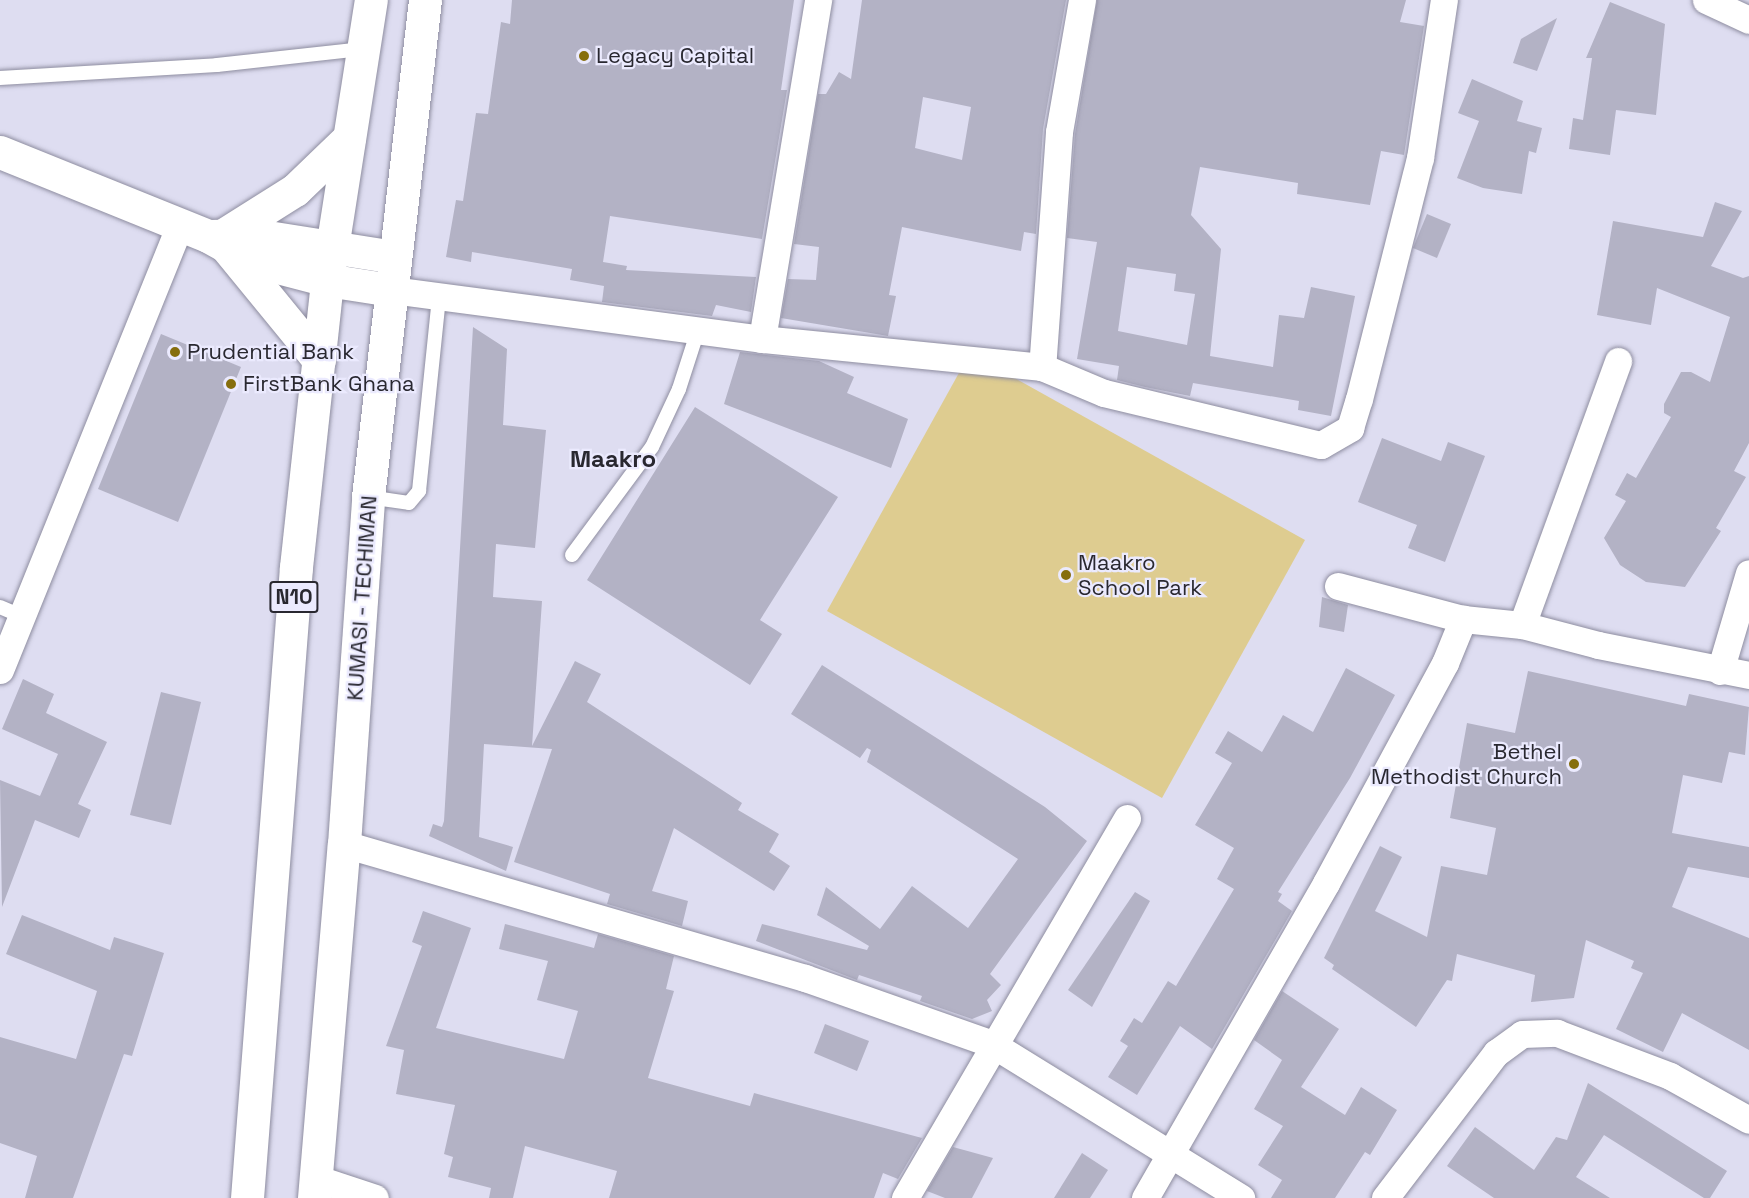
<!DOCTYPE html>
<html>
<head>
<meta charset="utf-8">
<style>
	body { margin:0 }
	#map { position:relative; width:1749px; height:1198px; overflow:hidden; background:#deddf1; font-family:"Space Grotesk",sans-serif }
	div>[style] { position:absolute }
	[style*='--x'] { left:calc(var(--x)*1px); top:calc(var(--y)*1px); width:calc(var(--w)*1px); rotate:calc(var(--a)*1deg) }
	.green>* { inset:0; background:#decc90 }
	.building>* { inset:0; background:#b3b2c5 }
	.roads { filter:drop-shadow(0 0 2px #8e8da0) drop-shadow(0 0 2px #8e8da0) }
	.lane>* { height:14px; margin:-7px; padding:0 7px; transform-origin:7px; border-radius:7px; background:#fff }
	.street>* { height:27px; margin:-13.5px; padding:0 13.5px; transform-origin:13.5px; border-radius:13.5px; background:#fff }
	.secondary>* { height:33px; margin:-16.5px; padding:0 16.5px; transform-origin:16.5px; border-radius:16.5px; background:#fff }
	.highway>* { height:33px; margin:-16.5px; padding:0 16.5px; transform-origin:16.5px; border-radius:16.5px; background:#fff }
	.dots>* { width:16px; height:16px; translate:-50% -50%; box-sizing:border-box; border:3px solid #ebeafe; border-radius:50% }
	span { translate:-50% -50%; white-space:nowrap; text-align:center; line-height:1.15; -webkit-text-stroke:4.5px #ebeafe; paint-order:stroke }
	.shield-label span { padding:2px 4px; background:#ebeafe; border:2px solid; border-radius:4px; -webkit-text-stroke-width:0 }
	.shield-label { font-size:21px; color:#292830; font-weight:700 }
	.poi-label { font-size:22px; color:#292830 }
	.left { translate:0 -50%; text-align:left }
	.right { translate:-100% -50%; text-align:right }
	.street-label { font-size:22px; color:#292830 }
	.neighbourhood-label { font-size:24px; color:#292830; font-weight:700 }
</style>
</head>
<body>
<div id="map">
	<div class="green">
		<div style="clip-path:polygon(970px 353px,1305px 540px,1162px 798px,827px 611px)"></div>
	</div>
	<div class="building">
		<div style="clip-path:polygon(512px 0,794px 0,781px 90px,787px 90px,762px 239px,610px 216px,603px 262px,627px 266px,626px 270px,756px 277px,751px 312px,716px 305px,712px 316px,602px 302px,604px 286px,570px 280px,572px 269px,472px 252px,471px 262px,446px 257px,456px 200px,463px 201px,476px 113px,488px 114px,501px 22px,510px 24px)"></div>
		<div style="clip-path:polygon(evenodd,862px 0,1066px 0,1043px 129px,1036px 234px,1024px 232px,1021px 251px,902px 227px,889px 295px,896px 296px,888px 336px,781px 318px,788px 279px,816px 280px,819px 247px,794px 244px,818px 94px,826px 94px,839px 72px,851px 79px,862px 0,923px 97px,971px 107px,962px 160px,915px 148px,923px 97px)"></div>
		<div style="clip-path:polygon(evenodd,1097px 0,1406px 0,1400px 22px,1424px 26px,1404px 155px,1381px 151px,1370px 205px,1297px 194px,1298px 183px,1200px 167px,1191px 215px,1221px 249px,1210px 356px,1273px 367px,1279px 315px,1304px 318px,1311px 287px,1355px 296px,1331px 416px,1298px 410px,1299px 401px,1193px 383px,1190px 396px,1145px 387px,1117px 380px,1119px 366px,1077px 359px,1097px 242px,1067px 238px,1075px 134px,1097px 0,1127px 267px,1176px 274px,1174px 291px,1195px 294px,1187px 345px,1118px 331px,1127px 267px)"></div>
		<div style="clip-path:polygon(1610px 2px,1665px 24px,1656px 115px,1616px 110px,1610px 155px,1569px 149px,1573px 118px,1583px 120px,1592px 58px,1586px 58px)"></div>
		<div style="clip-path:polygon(1557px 18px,1537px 71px,1513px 63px,1521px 39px)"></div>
		<div style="clip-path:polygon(1472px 79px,1523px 101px,1517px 121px,1542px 128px,1536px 153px,1529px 151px,1522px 194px,1483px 188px,1457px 178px,1479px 121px,1458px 113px)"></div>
		<div style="clip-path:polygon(1715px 202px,1742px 211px,1711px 266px,1743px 278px,1749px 276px,1749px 443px,1734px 471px,1746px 477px,1716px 528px,1721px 531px,1685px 587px,1646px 582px,1620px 565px,1604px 538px,1626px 501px,1615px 495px,1627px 473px,1636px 478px,1671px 417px,1664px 413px,1664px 404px,1681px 372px,1691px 372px,1710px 382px,1730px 317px,1657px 288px,1651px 325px,1597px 315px,1613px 221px,1703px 237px)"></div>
		<div style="clip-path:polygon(1427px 214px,1451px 224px,1437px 258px,1413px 248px)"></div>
		<div style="clip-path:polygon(473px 327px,507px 349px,503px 425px,546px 430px,535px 548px,496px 544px,493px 597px,542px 601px,532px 746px,575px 661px,601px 674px,587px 702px,742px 803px,738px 810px,779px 834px,769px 852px,790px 866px,774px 891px,674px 828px,652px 891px,688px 901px,682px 926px,607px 904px,610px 894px,514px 862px,552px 749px,484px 744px,479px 837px,513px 847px,506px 871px,429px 836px,433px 824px,442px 827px,444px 821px)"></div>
		<div style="clip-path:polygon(161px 334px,241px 367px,178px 522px,98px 489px)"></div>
		<div style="clip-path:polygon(740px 352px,819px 361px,854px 377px,847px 393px,908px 419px,891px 468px,724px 404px)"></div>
		<div style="clip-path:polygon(695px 407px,838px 497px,760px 620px,782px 634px,750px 685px,587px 580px)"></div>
		<div style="clip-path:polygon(1382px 438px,1441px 461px,1448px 442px,1485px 456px,1445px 562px,1408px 548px,1417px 525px,1358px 502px)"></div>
		<div style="clip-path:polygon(1322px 597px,1348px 605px,1344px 632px,1319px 627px)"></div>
		<div style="clip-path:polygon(822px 665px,1045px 807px,1087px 841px,990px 974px,1001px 985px,987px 1000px,992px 1011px,972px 1019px,920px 1001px,922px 996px,859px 975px,857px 980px,756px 941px,762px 924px,867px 950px,869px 946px,817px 915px,826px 887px,880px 929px,912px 886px,968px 928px,1018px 859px,867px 762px,871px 750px,867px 748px,860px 758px,791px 714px)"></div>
		<div style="clip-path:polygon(1346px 668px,1395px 695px,1350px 778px,1278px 892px,1282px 894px,1278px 901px,1292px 911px,1212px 1049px,1180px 1026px,1137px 1095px,1108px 1077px,1128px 1046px,1120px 1041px,1134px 1018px,1142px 1023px,1168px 981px,1176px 986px,1234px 889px,1217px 879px,1234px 848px,1195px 825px,1232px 763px,1215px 753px,1228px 731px,1262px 752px,1283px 715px,1313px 732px)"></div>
		<div style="clip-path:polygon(1528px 671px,1686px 706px,1689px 694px,1749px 707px,1745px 755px,1729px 752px,1722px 783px,1683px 775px,1672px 833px,1749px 847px,1749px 878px,1688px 867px,1672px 907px,1749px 938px,1749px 1050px,1682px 1013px,1663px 1052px,1616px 1029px,1643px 973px,1631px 968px,1634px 961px,1586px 940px,1574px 998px,1531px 1002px,1535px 975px,1457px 954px,1452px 981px,1447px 980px,1416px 1027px,1332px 969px,1334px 965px,1324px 958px,1380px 846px,1402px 857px,1375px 911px,1427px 937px,1441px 866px,1487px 875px,1496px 828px,1450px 818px,1467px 723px,1515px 733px)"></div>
		<div style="clip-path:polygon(23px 679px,54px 694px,46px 713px,107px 742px,78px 804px,91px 810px,79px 838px,35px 820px,2px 907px,0 780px,40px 796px,58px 754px,2px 729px)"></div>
		<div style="clip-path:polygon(161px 692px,201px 702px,171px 825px,130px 815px)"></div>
		<div style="clip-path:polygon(1135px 892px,1150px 901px,1092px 1007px,1068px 990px)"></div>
		<div style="clip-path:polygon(423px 911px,471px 928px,436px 1028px,564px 1059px,578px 1011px,537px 1000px,548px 961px,499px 949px,505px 924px,594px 948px,598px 934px,674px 956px,666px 989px,674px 991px,648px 1078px,750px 1106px,754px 1093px,922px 1138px,898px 1179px,883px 1173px,874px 1198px,609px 1198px,617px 1171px,525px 1146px,513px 1198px,489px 1198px,491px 1188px,448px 1177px,453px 1157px,444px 1154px,455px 1105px,396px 1094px,404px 1050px,386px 1046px,422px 946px,412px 942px)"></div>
		<div style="clip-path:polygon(22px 915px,110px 950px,114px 937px,164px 953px,132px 1056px,124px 1054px,73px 1198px,25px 1198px,37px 1156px,0 1143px,0 1037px,76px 1059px,97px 991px,6px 954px)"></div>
		<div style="clip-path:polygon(1282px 991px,1339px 1029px,1301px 1087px,1345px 1115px,1361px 1087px,1397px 1110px,1370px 1155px,1365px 1152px,1335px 1198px,1271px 1198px,1282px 1180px,1258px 1165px,1283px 1126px,1254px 1109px,1282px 1060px,1254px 1040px)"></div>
		<div style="clip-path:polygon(825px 1024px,869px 1041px,857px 1071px,814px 1053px)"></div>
		<div style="clip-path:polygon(1588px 1083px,1727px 1171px,1710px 1198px,1704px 1198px,1604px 1135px,1576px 1177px,1610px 1198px,1494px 1198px,1447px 1166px,1475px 1127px,1534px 1170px,1556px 1137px,1567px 1140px)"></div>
		<div style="clip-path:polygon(953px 1147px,993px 1158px,972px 1198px,945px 1198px,927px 1191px)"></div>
		<div style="clip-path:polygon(1082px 1153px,1108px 1170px,1090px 1198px,1054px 1198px)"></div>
	</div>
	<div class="roads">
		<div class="lane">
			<div style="--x:0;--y:78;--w:217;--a:-3.4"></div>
			<div style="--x:217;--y:65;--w:147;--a:-6.3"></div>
			<div style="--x:368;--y:497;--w:41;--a:8.3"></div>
			<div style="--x:409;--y:503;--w:16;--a:-50"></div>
			<div style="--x:419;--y:491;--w:195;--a:-84.1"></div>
			<div style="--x:572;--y:555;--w:134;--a:-53.5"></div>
			<div style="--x:652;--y:447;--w:64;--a:-65"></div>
			<div style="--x:679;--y:389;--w:62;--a:-72.1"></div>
			<div style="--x:0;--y:607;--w:23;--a:23"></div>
		</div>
		<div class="street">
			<div style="--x:1082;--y:0;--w:134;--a:99.9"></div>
			<div style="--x:1059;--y:132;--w:236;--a:94.1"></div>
			<div style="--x:1042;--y:367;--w:67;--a:22.8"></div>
			<div style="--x:1104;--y:393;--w:223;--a:13.5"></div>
			<div style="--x:1321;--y:445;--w:34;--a:-30"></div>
			<div style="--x:1350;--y:428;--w:30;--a:-73"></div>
			<div style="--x:1359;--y:399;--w:249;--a:-75.8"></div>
			<div style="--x:1420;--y:158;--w:160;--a:-81.4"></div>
			<div style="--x:1706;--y:0;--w:47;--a:24.9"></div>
			<div style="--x:391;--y:290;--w:374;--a:7.5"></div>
			<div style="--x:762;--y:339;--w:281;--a:5.7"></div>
			<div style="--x:762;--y:339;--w:344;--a:-80.6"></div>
			<div style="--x:1338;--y:586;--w:129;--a:14.8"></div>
			<div style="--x:1463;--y:619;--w:59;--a:5.8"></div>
			<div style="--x:1522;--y:625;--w:79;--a:14.7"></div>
			<div style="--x:1598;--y:645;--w:154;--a:11.2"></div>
			<div style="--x:1522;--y:625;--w:281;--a:-70"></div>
			<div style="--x:0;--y:670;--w:480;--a:-68"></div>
			<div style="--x:1720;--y:671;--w:102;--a:-73.5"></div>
			<div style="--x:344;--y:844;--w:480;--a:16.2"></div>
			<div style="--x:805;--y:978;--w:198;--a:19.4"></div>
			<div style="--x:992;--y:1044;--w:293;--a:31.7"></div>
			<div style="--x:315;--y:1178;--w:63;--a:18.4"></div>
			<div style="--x:905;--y:1198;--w:440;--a:-59.7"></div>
			<div style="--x:1145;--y:1198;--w:363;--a:-60.1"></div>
			<div style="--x:1326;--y:883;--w:250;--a:-61.6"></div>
			<div style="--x:1445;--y:663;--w:48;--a:-67.8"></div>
			<div style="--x:1385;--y:1198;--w:183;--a:-52.6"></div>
			<div style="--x:1496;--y:1053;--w:32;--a:-36"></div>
			<div style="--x:1522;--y:1034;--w:35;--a:-2"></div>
			<div style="--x:1557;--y:1033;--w:121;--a:20.8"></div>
			<div style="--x:1670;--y:1076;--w:90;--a:29.1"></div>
		</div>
		<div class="secondary">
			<div style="--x:0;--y:152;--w:224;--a:22"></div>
			<div style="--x:208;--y:236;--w:49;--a:29.2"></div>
			<div style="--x:251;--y:260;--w:79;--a:14.7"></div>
			<div style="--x:327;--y:280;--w:65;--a:8.9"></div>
			<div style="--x:210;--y:236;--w:45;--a:-1.3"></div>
			<div style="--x:255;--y:235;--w:141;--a:9"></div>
		</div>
		<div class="highway">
			<div style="--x:225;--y:234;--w:83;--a:-32.2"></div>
			<div style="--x:295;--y:190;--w:75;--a:-43.9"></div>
			<div style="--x:224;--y:244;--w:150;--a:50.7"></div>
			<div style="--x:247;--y:1198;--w:633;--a:-85.56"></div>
			<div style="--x:296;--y:567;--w:289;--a:-83.8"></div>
			<div style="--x:327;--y:280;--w:283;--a:-81.1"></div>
			<div style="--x:314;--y:1198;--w:355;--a:-85.2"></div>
			<div style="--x:344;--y:844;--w:348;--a:-86"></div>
			<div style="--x:368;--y:497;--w:500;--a:-83.46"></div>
		</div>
	</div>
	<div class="dots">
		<div style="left:584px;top:56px;background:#866e0d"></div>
		<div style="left:175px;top:352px;background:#866e0d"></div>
		<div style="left:231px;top:384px;background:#866e0d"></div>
		<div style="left:1066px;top:575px;background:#866e0d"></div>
		<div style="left:1574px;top:764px;background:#866e0d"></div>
	</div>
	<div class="shield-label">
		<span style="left:294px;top:597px">N10</span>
	</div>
	<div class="poi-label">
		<span class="left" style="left:596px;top:56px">Legacy Capital</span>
		<span class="left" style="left:187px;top:352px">Prudential Bank</span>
		<span class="left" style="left:243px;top:384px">FirstBank Ghana</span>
		<span class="left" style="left:1078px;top:575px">Maakro<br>School Park</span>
		<span class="right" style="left:1562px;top:764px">Bethel<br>Methodist Church</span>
	</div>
	<div class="street-label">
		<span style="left:362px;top:598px;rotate:-86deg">KUMASI - TECHIMAN</span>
	</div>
	<div class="neighbourhood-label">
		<span style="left:613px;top:459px">Maakro</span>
	</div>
</div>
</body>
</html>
